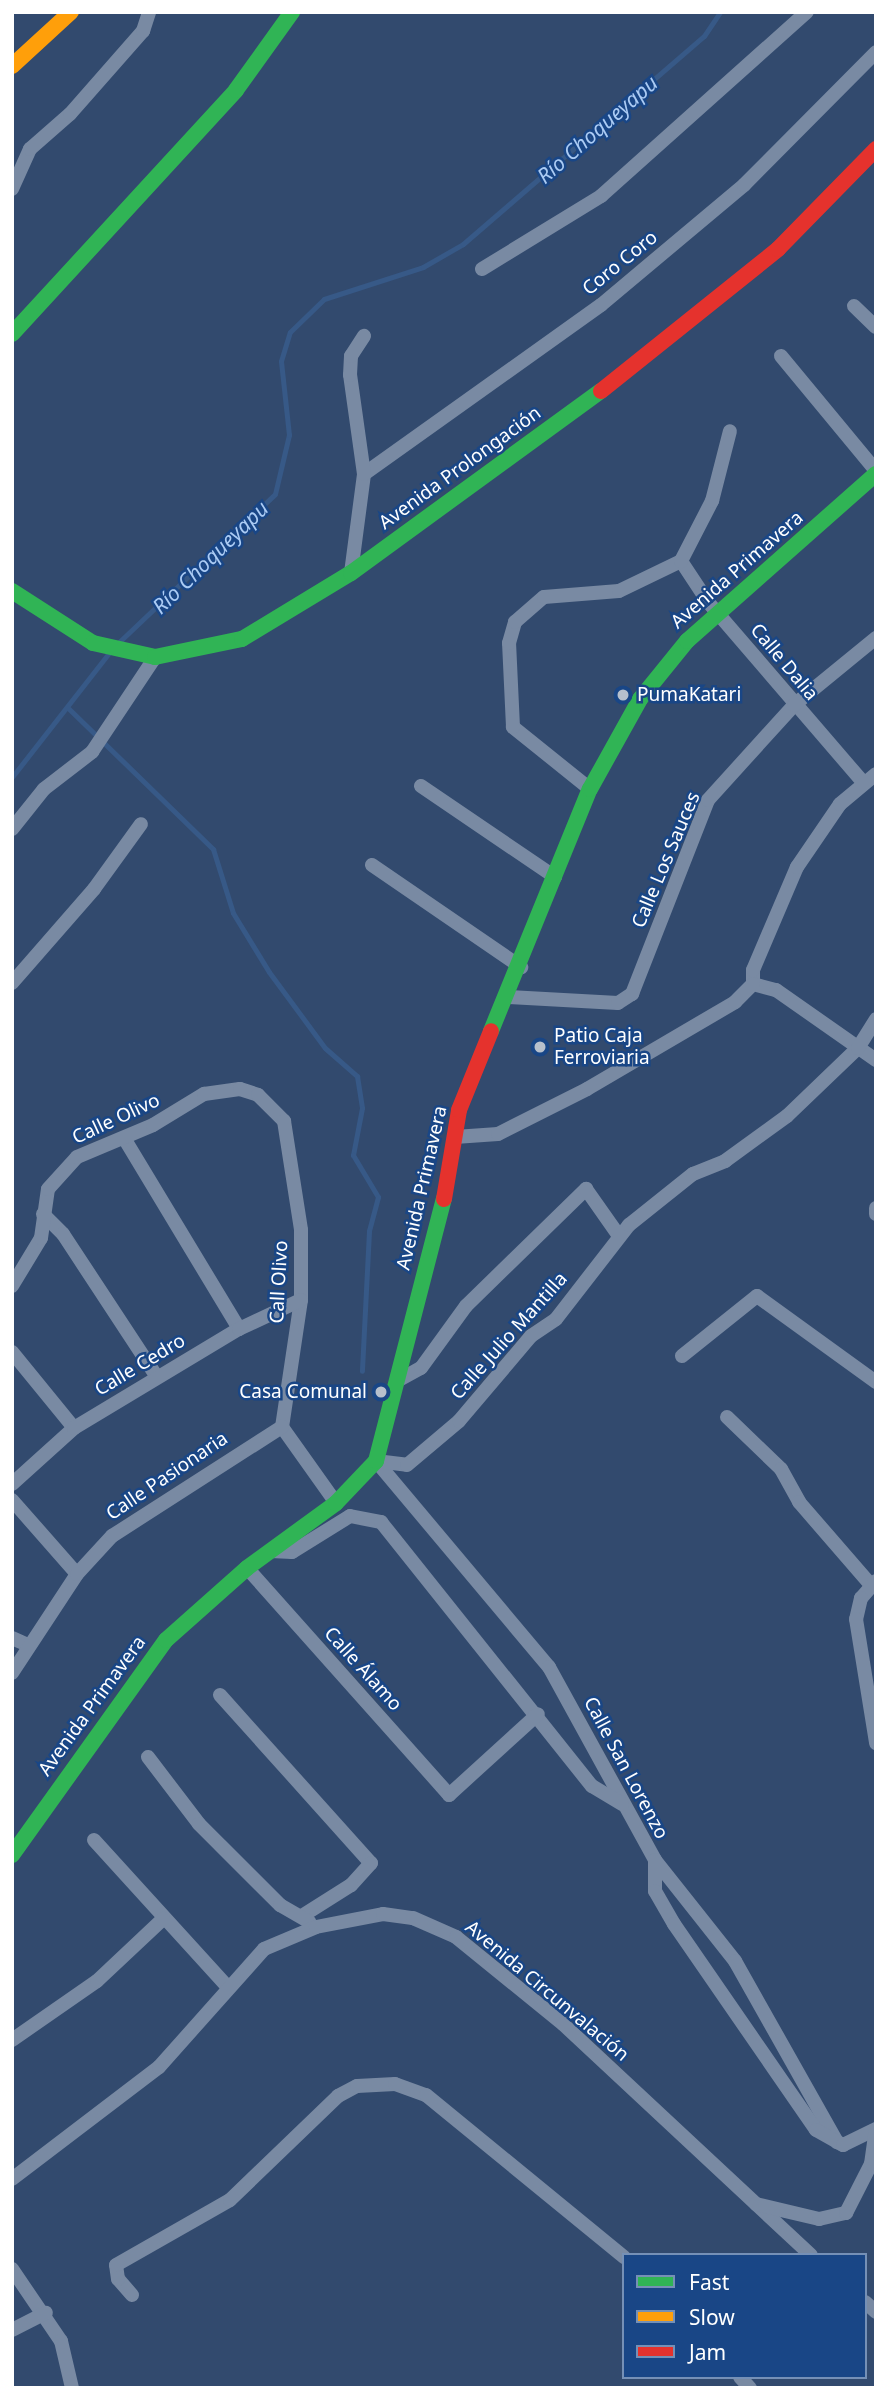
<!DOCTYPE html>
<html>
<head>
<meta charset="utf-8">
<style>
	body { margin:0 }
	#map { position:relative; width:888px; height:2400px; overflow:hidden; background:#324a6e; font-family:"Noto Sans",sans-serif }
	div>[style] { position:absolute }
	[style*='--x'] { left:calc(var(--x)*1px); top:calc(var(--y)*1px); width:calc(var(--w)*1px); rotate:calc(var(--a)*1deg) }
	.stream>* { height:5px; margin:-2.5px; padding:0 2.5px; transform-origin:2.5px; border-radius:2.5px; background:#375987 }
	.street>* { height:14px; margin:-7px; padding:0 7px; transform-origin:7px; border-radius:7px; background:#798aa3 }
	.fast>* { height:16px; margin:-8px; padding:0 8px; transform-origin:8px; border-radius:8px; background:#30b455 }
	.slow>* { height:16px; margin:-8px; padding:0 8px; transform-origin:8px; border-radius:8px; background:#ff9f0a }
	.jam>* { height:16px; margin:-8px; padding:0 8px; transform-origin:8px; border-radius:8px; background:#e5322d }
	.dots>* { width:19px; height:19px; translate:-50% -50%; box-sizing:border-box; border:4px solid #194686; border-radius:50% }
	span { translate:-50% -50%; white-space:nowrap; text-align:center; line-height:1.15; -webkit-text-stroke:5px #194686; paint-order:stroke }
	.street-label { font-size:19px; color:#fff }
	.poi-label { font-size:19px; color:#fff }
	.left { translate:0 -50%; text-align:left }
	.right { translate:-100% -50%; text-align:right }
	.water-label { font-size:21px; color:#abcbf4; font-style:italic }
	.frame { position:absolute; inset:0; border:14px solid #fff; pointer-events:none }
	.legend { position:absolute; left:622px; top:2253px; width:245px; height:126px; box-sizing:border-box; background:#194686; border:2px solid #7590b6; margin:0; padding:9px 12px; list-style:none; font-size:21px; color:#fff }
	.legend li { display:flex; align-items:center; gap:14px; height:35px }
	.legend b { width:35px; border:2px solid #7590b6 }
</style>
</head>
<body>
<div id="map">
	<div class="stream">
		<div style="--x:118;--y:643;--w:216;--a:-43.5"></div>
		<div style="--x:275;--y:494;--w:61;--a:-76.7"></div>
		<div style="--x:289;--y:435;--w:74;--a:-96.2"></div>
		<div style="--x:281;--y:361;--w:30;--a:-73"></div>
		<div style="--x:290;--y:332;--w:47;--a:-44.1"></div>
		<div style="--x:324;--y:299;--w:104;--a:-17.9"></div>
		<div style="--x:423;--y:267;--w:46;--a:-29.9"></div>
		<div style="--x:463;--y:244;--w:318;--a:-40.8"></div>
		<div style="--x:704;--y:36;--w:29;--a:-56"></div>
		<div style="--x:67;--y:707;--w:204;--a:44.2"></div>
		<div style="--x:213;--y:849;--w:67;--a:72.6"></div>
		<div style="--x:233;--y:913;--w:69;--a:58.6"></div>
		<div style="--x:269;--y:972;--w:94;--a:53.6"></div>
		<div style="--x:325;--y:1048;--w:43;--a:41.2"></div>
		<div style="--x:357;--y:1076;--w:32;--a:81"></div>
		<div style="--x:362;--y:1108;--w:48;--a:100.8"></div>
		<div style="--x:353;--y:1155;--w:49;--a:59.2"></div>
		<div style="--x:378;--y:1197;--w:35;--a:105"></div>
		<div style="--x:369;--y:1231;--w:140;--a:92.9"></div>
		<div style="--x:12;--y:777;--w:157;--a:-52"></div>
	</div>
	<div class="street">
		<div style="--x:12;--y:189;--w:44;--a:-65.8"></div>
		<div style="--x:30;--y:149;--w:53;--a:-41.2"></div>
		<div style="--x:70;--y:114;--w:111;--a:-48.7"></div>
		<div style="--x:143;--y:31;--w:20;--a:-72"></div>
		<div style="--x:482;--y:269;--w:140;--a:-31.5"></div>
		<div style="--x:601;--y:196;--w:276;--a:-41.8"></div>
		<div style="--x:854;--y:306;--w:30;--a:44"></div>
		<div style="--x:781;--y:356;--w:149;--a:50.4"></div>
		<div style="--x:364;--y:474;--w:291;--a:-35.5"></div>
		<div style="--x:601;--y:305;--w:187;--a:-40"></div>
		<div style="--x:744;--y:185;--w:187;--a:-45.2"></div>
		<div style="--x:681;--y:561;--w:49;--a:56.6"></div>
		<div style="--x:708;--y:602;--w:238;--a:49.3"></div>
		<div style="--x:351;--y:573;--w:100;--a:-82.5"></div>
		<div style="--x:364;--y:474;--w:100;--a:-98"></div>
		<div style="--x:350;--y:375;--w:19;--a:-87"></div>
		<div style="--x:351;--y:356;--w:24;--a:-57"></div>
		<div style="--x:421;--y:786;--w:162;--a:34.2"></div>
		<div style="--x:590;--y:789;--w:99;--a:-141.2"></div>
		<div style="--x:513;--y:727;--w:84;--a:-92.7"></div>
		<div style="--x:509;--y:643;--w:22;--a:-74"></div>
		<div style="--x:515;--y:622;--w:38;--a:-41"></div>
		<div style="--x:544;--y:597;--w:75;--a:-4.6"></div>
		<div style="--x:619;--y:591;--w:69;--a:-25.8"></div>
		<div style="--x:681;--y:561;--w:68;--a:-62.7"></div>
		<div style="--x:712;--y:501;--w:72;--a:-75.6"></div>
		<div style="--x:12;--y:829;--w:51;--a:-51.3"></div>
		<div style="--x:44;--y:789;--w:61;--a:-37.6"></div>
		<div style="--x:92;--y:752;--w:114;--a:-56.4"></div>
		<div style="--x:372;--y:865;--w:181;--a:34.4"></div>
		<div style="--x:12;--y:983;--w:125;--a:-48.9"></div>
		<div style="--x:94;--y:889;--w:80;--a:-54.1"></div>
		<div style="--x:753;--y:984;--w:14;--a:-90"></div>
		<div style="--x:753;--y:970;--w:112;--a:-66.9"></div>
		<div style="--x:797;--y:867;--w:76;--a:-55.7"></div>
		<div style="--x:840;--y:804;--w:47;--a:-39.8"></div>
		<div style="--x:753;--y:984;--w:24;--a:15"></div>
		<div style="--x:776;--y:990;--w:122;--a:35"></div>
		<div style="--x:509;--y:997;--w:109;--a:3.2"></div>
		<div style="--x:618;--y:1003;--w:17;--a:-33"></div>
		<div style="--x:632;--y:994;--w:208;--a:-68.6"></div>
		<div style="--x:708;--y:800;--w:128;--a:-47.8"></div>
		<div style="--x:794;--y:705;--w:106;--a:-39.3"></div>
		<div style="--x:455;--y:1137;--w:43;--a:-4"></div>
		<div style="--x:498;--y:1134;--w:100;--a:-26.8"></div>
		<div style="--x:587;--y:1089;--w:172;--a:-30.4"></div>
		<div style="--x:735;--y:1002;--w:25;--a:-45"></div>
		<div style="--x:124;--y:1138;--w:223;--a:58.9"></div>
		<div style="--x:876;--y:1208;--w:6;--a:90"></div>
		<div style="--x:43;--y:1214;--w:28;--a:45"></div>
		<div style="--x:63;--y:1234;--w:171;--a:56.7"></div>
		<div style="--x:12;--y:1286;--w:56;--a:-58.9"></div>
		<div style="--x:41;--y:1238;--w:49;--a:-81.9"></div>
		<div style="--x:48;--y:1189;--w:43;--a:-47.8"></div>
		<div style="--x:77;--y:1157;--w:82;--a:-22.8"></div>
		<div style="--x:153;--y:1125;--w:60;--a:-31.3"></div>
		<div style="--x:204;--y:1094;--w:36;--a:-8"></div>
		<div style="--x:240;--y:1089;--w:19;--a:18"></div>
		<div style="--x:258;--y:1095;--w:37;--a:45"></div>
		<div style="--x:284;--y:1121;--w:110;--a:81.1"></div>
		<div style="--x:301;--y:1230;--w:70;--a:90"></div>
		<div style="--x:301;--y:1300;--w:128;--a:98.5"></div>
		<div style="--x:12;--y:1352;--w:98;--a:50.8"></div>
		<div style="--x:682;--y:1356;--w:96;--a:-38.7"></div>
		<div style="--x:757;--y:1296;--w:147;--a:35.9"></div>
		<div style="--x:399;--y:1380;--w:25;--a:-29"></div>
		<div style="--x:421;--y:1368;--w:77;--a:-54"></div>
		<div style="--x:466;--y:1306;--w:168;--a:-44.3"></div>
		<div style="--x:586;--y:1189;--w:57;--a:54.9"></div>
		<div style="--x:727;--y:1417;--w:75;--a:43.9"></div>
		<div style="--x:781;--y:1469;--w:38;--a:61"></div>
		<div style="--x:799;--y:1502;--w:110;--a:49.1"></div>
		<div style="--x:282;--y:1427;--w:93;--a:54.6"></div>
		<div style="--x:376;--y:1461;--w:269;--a:50"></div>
		<div style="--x:549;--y:1667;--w:220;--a:61.2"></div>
		<div style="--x:655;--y:1860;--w:129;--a:51.6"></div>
		<div style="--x:735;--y:1961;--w:208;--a:60.6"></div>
		<div style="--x:376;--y:1461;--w:31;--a:7"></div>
		<div style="--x:407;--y:1465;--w:68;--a:-40.2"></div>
		<div style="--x:459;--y:1421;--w:111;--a:-49.7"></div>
		<div style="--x:531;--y:1336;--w:30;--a:-34"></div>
		<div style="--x:556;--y:1319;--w:119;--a:-52.2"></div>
		<div style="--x:629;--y:1225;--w:82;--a:-38.6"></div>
		<div style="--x:693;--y:1174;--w:35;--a:-22"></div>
		<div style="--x:725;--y:1161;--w:77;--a:-36"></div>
		<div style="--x:787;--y:1116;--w:98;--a:-43.8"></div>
		<div style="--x:858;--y:1048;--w:34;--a:-58"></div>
		<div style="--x:12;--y:1484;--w:84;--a:-42.1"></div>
		<div style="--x:74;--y:1428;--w:192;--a:-31"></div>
		<div style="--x:239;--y:1329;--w:68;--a:-25.1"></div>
		<div style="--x:12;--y:1500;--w:98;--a:48.7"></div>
		<div style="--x:271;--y:1551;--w:21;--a:3"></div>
		<div style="--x:292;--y:1552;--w:68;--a:-31.8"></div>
		<div style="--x:350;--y:1516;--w:32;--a:11"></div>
		<div style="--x:381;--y:1522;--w:338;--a:51.4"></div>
		<div style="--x:592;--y:1786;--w:35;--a:31"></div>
		<div style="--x:247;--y:1568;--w:304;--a:48.3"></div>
		<div style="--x:449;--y:1795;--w:120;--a:-42.3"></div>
		<div style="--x:876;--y:1581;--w:23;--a:131"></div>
		<div style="--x:861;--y:1598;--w:22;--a:103"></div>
		<div style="--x:856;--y:1619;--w:126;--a:80.8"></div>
		<div style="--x:12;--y:1638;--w:17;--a:24"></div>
		<div style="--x:12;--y:1673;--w:118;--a:-56.7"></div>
		<div style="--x:77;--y:1574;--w:52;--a:-47.4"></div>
		<div style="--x:112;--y:1536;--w:202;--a:-32.7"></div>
		<div style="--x:220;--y:1695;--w:226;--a:48.1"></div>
		<div style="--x:371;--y:1863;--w:30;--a:132"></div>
		<div style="--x:351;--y:1885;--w:58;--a:147.7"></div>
		<div style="--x:148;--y:1757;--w:84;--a:52.7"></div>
		<div style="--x:199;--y:1824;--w:115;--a:45"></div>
		<div style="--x:280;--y:1905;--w:34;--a:30"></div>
		<div style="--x:94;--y:1840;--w:197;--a:47.7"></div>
		<div style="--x:655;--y:1860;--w:31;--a:90"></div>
		<div style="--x:655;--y:1891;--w:38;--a:60"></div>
		<div style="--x:674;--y:1924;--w:250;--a:55.4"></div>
		<div style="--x:816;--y:2130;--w:31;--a:29"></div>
		<div style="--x:843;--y:2145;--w:37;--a:-26"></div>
		<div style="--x:12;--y:2040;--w:103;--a:-34.8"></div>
		<div style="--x:97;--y:1981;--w:91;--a:-43.2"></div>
		<div style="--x:12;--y:2179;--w:185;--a:-37.3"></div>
		<div style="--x:159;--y:2067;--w:158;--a:-48.3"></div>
		<div style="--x:264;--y:1949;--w:56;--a:-22.9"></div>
		<div style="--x:316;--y:1927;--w:68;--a:-11"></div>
		<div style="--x:383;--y:1914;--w:30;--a:8"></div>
		<div style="--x:413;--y:1918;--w:47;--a:23.8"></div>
		<div style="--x:456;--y:1937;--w:138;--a:39.1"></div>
		<div style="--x:563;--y:2024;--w:339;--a:43"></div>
		<div style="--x:756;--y:2204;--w:65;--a:13.4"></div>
		<div style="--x:819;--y:2219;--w:28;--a:-13"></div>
		<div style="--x:846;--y:2213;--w:55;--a:-63"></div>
		<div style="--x:871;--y:2164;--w:34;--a:-82"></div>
		<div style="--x:12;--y:2269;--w:87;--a:55.8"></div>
		<div style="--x:61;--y:2341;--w:48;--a:76.8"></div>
		<div style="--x:132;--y:2295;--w:21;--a:-131"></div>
		<div style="--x:118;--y:2279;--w:14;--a:-98"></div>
		<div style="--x:116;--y:2265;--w:131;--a:-29.7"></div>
		<div style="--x:230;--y:2200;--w:150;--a:-43.9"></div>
		<div style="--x:338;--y:2096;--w:21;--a:-28"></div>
		<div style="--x:357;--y:2086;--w:38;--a:-3"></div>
		<div style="--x:395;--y:2084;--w:33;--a:20"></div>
		<div style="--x:426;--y:2095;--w:256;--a:39.3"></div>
		<div style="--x:865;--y:2302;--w:15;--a:42"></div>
		<div style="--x:12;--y:2330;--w:38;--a:-27"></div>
		<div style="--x:740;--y:2377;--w:15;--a:48"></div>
	</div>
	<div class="fast">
		<div style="--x:12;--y:334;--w:331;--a:-47.4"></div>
		<div style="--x:236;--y:90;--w:96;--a:-54.3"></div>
		<div style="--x:12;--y:591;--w:96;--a:32.7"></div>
		<div style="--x:93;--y:643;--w:64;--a:12.7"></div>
		<div style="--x:155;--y:657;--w:89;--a:-11.7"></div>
		<div style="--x:242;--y:639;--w:127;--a:-31.2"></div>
		<div style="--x:351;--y:573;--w:309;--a:-36.1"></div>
		<div style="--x:491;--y:1031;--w:261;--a:-67.8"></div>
		<div style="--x:590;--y:789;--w:103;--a:-60.9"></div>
		<div style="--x:640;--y:699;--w:75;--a:-51"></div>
		<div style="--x:687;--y:641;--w:252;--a:-41.5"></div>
		<div style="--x:12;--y:1855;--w:264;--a:-54.4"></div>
		<div style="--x:166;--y:1640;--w:108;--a:-41.6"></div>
		<div style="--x:247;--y:1568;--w:110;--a:-36.1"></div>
		<div style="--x:336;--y:1503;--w:58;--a:-46.4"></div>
		<div style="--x:376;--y:1461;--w:271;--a:-75.5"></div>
	</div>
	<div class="slow">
		<div style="--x:12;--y:66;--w:80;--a:-42.5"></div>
	</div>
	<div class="jam">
		<div style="--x:601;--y:391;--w:227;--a:-38.7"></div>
		<div style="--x:778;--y:249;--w:140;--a:-45.6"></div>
		<div style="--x:444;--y:1199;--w:90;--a:-80.4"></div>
		<div style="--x:459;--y:1110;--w:85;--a:-67.9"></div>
	</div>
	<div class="dots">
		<div style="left:623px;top:695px;background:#b7c0cc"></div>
		<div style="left:540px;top:1047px;background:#b7c0cc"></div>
		<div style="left:381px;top:1392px;background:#b7c0cc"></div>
	</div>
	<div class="street-label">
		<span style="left:620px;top:263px;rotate:-39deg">Coro Coro</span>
		<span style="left:460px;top:468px;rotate:-36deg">Avenida Prolongación</span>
		<span style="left:737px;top:570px;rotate:-41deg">Avenida Primavera</span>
		<span style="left:784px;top:662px;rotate:50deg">Calle Dalia</span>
		<span style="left:666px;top:860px;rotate:-67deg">Calle Los Sauces</span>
		<span style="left:116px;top:1119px;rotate:-25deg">Calle Olivo</span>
		<span style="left:422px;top:1188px;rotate:-77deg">Avenida Primavera</span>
		<span style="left:279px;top:1282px;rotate:-87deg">Call Olivo</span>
		<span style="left:509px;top:1336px;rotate:-48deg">Calle Julio Mantilla</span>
		<span style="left:140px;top:1365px;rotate:-31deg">Calle Cedro</span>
		<span style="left:167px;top:1476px;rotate:-34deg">Calle Pasionaria</span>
		<span style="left:363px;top:1669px;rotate:48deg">Calle Álamo</span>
		<span style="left:92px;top:1706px;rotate:-54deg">Avenida Primavera</span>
		<span style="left:626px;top:1768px;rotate:62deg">Calle San Lorenzo</span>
		<span style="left:547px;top:1991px;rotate:40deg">Avenida Circunvalación</span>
	</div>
	<div class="poi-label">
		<span class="left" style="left:637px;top:695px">PumaKatari</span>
		<span class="left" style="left:554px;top:1047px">Patio Caja<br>Ferroviaria</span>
		<span class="right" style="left:367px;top:1392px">Casa Comunal</span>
	</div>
	<div class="water-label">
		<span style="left:597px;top:129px;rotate:-41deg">Río Choqueyapu</span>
		<span style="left:210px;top:557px;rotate:-44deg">Río Choqueyapu</span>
	</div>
	<div class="frame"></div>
	<ul class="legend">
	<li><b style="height:9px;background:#30b455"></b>Fast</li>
	<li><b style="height:9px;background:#ff9f0a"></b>Slow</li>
	<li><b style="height:9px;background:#e5322d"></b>Jam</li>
	</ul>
</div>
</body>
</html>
